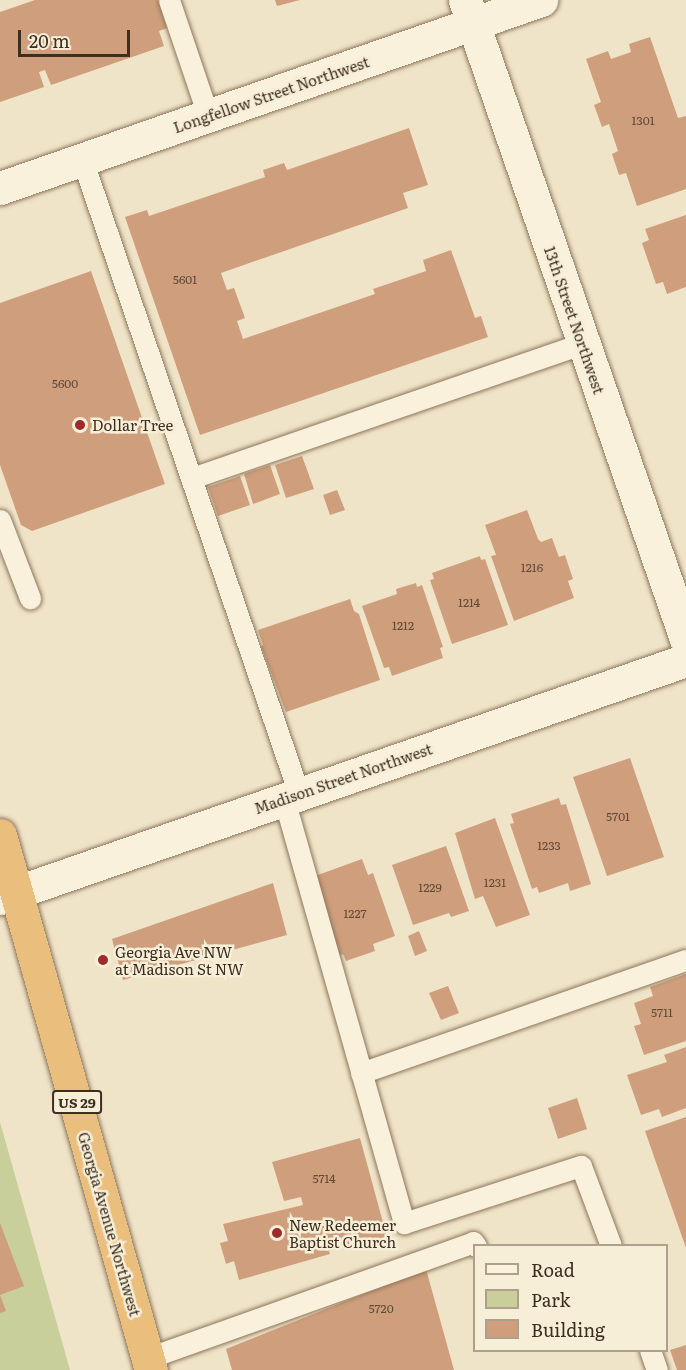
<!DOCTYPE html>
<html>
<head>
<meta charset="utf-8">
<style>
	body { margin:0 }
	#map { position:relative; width:686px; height:1370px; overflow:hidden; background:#f0e4c8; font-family:Literata,serif }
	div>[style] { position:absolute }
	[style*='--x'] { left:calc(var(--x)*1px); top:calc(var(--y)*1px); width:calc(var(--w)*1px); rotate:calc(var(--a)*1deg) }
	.green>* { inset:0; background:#c9cf9b }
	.building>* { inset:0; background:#cf9f7d }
	.roads { filter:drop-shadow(0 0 2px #8d765c) drop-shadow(0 0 2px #8d765c) }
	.service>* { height:21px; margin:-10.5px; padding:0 10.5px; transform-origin:10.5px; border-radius:10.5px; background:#faf1dc }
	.minor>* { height:33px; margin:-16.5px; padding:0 16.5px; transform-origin:16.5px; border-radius:16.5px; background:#faf1dc }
	.tertiary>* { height:33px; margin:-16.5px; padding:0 16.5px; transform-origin:16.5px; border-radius:16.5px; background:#faf1dc }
	.trunk>* { height:33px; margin:-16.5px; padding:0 16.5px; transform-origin:16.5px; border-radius:16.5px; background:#eabe7c }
	.dots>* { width:16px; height:16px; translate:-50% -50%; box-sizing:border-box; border:3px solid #f7eed8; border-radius:50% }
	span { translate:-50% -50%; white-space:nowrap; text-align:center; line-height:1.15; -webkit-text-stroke:5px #f7eed8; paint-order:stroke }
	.number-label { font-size:12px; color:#624a37 }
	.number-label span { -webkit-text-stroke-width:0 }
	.shield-label span { padding:2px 4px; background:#f7eed8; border:2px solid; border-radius:4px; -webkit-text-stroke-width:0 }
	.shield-label { font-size:14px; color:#3d2e20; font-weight:700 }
	.street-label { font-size:15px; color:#3d2e20 }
	.poi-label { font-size:15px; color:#3d2e20 }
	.left { translate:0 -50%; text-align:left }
	.legend { position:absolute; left:473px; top:1244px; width:195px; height:108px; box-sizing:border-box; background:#f7eed8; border:2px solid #ada18e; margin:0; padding:8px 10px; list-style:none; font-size:18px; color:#3d2e20 }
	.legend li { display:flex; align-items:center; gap:12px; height:30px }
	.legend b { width:30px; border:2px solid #ada18e }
	.scale { position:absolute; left:18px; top:30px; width:112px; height:27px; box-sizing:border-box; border:3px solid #3d2e20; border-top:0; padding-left:8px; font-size:18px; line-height:21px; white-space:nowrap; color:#3d2e20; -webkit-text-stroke:4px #f7eed8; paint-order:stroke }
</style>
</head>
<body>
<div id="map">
	<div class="green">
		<div style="clip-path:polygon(0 1122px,70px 1370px,0 1370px)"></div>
	</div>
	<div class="building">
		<div style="clip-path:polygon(35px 0,158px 0,167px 28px,159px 31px,164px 46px,51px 85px,45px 70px,39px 72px,44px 87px,0 102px,0 12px)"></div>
		<div style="clip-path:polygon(275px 0,300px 0,277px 6px)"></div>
		<div style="clip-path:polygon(650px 37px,678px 118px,686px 116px,686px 189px,637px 206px,626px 173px,619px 175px,612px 154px,618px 151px,609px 124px,602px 127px,594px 105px,601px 102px,586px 59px,608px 51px,611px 59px,631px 52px,629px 44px)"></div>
		<div style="clip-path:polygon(409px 128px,428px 185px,403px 193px,408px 208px,221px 273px,227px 290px,234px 288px,245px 318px,237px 321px,243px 339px,375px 294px,373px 289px,426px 271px,423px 260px,451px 250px,475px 318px,481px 316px,488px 337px,200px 435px,125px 217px,147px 210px,149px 216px,265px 177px,263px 170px,284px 163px,287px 170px)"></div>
		<div style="clip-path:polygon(686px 215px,686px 287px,667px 294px,663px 282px,656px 284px,642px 243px,649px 240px,645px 229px)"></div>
		<div style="clip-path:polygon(91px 271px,165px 484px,32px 531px,21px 525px,0 465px,0 303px)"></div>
		<div style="clip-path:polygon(302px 456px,314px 489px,286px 498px,275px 465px)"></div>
		<div style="clip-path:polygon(270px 465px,280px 494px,253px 504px,244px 474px)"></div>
		<div style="clip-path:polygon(240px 476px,250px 505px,218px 516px,208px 487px)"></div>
		<div style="clip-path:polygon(337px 490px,345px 510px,330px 515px,323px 495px)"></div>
		<div style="clip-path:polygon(527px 510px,538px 539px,541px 542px,552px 538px,559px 557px,565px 555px,573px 579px,568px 581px,574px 598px,514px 621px,491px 556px,496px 555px,485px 525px)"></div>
		<div style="clip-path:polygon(480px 556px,481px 560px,485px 559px,508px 625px,452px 644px,430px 580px,434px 579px,432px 573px)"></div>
		<div style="clip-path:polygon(416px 583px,417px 587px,422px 585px,443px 647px,440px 648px,443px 658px,392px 676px,389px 667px,384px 668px,362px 606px,397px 594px,396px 589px)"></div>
		<div style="clip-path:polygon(350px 599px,354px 611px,359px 614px,380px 680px,286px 712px,261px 646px,263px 645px,258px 630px)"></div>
		<div style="clip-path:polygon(630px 758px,664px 857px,607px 876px,573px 777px)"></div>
		<div style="clip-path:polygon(559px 798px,561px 805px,566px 804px,591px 884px,570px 891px,568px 883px,539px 893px,537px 887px,532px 889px,510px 824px,514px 823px,511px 814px)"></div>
		<div style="clip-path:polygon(495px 818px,530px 915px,496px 927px,483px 896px,475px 899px,455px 833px)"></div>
		<div style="clip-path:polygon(446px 846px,469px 911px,451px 917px,449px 913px,413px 925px,392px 865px)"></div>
		<div style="clip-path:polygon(362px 859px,368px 875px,373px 873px,395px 936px,373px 944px,375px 951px,346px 961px,343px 954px,337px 957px,315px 876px)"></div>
		<div style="clip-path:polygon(273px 883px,287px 935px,123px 980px,112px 939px)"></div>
		<div style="clip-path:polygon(419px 931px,427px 951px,415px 956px,408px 936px)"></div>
		<div style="clip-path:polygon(686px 974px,686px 1041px,644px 1055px,634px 1026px,641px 1024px,634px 1003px,653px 996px,650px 987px)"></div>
		<div style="clip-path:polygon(448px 986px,459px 1013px,441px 1020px,429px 993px)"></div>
		<div style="clip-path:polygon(686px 1047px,686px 1108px,662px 1117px,659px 1109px,641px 1115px,627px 1075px,667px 1062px,664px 1055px)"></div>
		<div style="clip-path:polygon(577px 1098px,587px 1129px,558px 1139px,548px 1108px)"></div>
		<div style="clip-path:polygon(686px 1117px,686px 1248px,645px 1131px)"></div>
		<div style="clip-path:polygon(360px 1138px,387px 1237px,329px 1251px,330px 1254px,239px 1280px,234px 1261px,226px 1264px,220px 1243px,228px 1241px,223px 1224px,303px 1205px,301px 1197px,284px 1201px,272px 1162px)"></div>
		<div style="clip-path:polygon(0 1223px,24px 1286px,0 1295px)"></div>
		<div style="clip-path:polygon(426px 1269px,454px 1370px,232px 1370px,226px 1349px)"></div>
		<div style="clip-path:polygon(0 1295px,6px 1311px,0 1313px)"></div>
		<div style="clip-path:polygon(686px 1345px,686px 1370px,677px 1370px,670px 1350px)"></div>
	</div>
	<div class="roads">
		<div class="service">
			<div style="--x:169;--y:0;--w:121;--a:71.3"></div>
			<div style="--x:82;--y:159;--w:671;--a:71.13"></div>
			<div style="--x:192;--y:478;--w:414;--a:-19"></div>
			<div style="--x:0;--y:520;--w:84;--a:69"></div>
			<div style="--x:284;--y:799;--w:441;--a:74.2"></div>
			<div style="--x:404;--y:1223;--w:186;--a:-17.9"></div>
			<div style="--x:581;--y:1166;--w:85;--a:69.4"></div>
			<div style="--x:361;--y:1073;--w:344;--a:-19.2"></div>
			<div style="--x:650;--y:1350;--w:21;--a:71"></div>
			<div style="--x:148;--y:1358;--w:345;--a:-19.6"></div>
			<div style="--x:473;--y:1242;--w:5;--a:53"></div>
		</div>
		<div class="minor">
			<div style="--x:0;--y:188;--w:573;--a:-19.16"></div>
			<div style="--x:0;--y:898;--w:726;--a:-19.13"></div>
		</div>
		<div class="tertiary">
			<div style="--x:465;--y:0;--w:676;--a:70.92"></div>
		</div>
		<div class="trunk">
			<div style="--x:0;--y:835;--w:556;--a:74.24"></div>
		</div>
	</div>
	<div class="dots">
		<div style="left:80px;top:425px;background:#9e2a2b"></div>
		<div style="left:103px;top:960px;background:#9e2a2b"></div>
		<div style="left:277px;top:1233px;background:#9e2a2b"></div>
	</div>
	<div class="number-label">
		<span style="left:643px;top:121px">1301</span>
		<span style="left:185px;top:280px">5601</span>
		<span style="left:65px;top:384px">5600</span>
		<span style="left:532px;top:568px">1216</span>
		<span style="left:469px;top:603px">1214</span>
		<span style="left:403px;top:626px">1212</span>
		<span style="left:618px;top:817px">5701</span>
		<span style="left:549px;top:846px">1233</span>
		<span style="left:495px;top:883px">1231</span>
		<span style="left:430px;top:888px">1229</span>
		<span style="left:355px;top:914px">1227</span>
		<span style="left:662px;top:1013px">5711</span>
		<span style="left:324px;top:1179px">5714</span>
		<span style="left:381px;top:1309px">5720</span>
	</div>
	<div class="shield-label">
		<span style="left:77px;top:1102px">US 29</span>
	</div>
	<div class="street-label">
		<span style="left:271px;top:94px;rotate:-19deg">Longfellow Street Northwest</span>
		<span style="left:575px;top:320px;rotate:71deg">13th Street Northwest</span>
		<span style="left:343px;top:778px;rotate:-19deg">Madison Street Northwest</span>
		<span style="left:110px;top:1224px;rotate:74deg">Georgia Avenue Northwest</span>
	</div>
	<div class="poi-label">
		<span class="left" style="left:92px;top:425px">Dollar Tree</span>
		<span class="left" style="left:115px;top:960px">Georgia Ave NW<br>at Madison St NW</span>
		<span class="left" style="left:289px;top:1233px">New Redeemer<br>Baptist Church</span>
	</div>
	<ul class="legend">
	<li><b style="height:8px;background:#faf1dc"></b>Road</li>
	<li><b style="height:16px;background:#c9cf9b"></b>Park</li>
	<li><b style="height:16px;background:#cf9f7d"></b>Building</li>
	</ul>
	<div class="scale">20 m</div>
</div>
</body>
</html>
